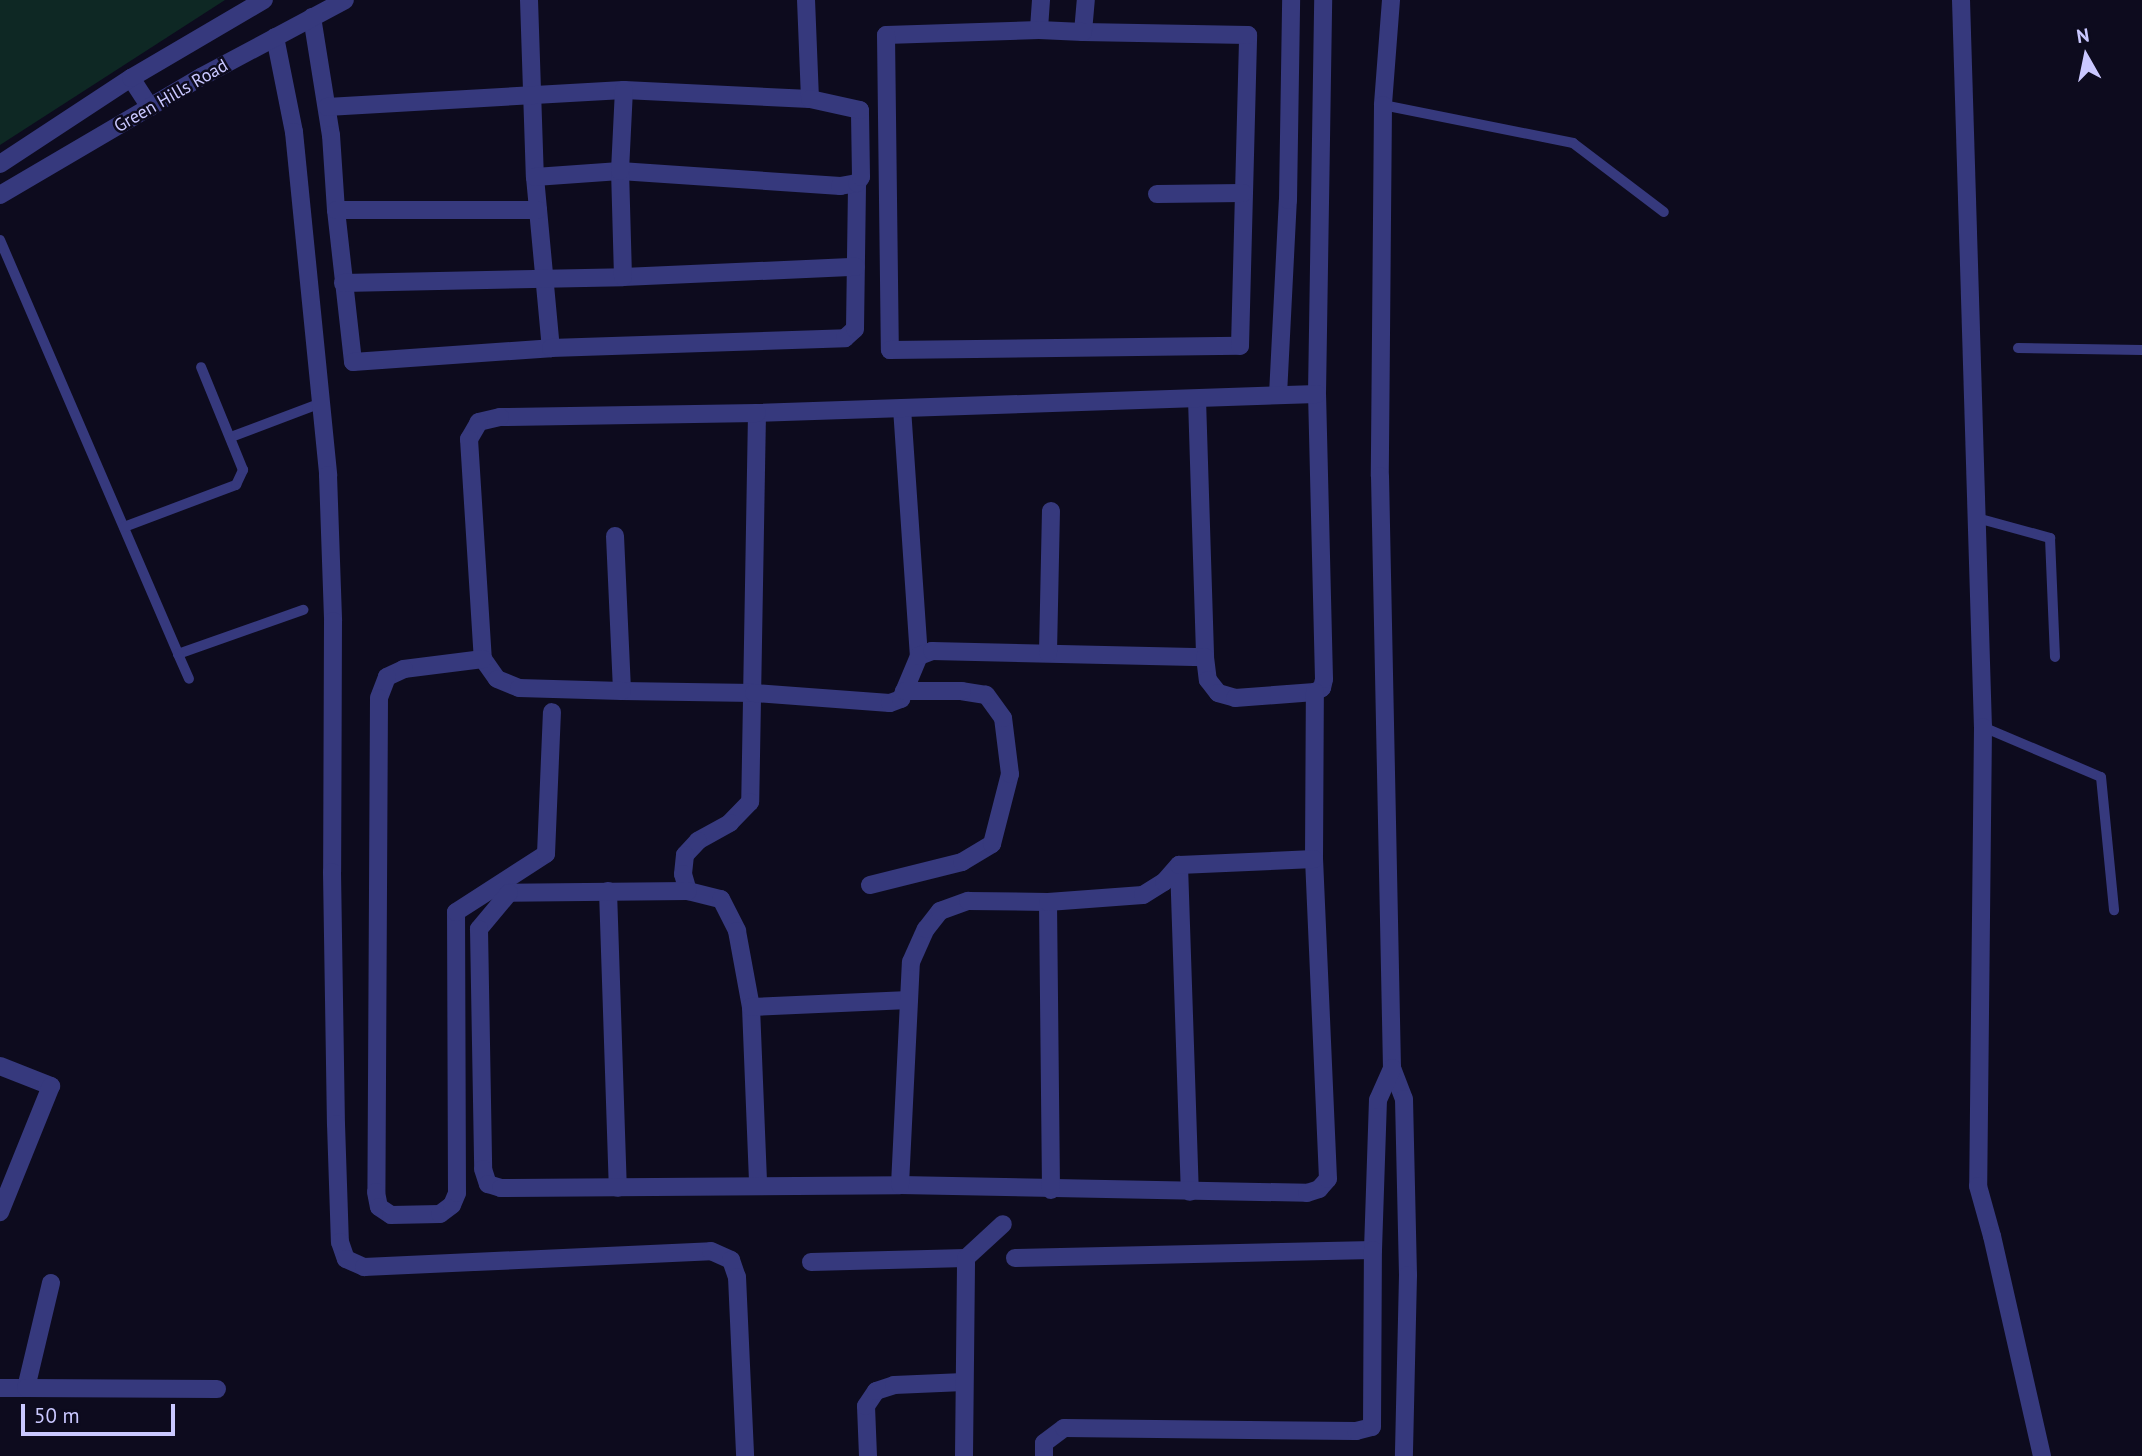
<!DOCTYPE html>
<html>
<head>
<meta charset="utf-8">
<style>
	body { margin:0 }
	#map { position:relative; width:2142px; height:1456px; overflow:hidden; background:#0d0b1e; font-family:"PT Sans",sans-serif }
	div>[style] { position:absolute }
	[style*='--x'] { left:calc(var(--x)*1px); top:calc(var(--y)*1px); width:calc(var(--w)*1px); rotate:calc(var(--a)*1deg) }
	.green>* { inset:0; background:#0e2824 }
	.service>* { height:10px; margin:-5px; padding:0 5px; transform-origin:5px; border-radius:5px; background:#36397d }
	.minor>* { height:18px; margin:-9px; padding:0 9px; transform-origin:9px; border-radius:9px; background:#36397d }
	.tertiary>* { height:18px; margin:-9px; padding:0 9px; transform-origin:9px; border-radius:9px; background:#36397d }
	span { translate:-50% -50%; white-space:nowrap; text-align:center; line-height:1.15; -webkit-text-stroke:5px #0d0b1e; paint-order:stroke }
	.street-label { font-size:18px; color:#cac8ff }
	.north { position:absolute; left:2051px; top:21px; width:70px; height:70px; -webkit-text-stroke:5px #0d0b1e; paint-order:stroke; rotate:351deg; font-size:19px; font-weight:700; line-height:28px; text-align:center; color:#cac8ff }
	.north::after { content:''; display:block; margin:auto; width:24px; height:32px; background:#cac8ff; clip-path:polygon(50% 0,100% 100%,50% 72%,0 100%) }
	.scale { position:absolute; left:21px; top:1404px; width:154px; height:32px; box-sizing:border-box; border:4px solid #cac8ff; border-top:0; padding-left:9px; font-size:21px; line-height:24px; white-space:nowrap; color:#cac8ff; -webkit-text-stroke:5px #0d0b1e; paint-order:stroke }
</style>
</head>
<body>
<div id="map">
	<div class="green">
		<div style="clip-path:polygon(0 0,225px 0,0 145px)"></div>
	</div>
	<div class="service">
		<div style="--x:1383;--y:105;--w:194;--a:11.3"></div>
		<div style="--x:1573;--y:143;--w:114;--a:37.2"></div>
		<div style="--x:0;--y:240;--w:451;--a:66.7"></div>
		<div style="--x:178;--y:654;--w:133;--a:-19.4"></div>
		<div style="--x:2018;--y:348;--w:124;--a:0.9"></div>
		<div style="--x:231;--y:437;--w:96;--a:-20.7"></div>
		<div style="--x:1977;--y:518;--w:76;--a:15.3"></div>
		<div style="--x:2050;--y:538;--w:119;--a:87.6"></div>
		<div style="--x:124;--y:527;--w:120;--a:-20.6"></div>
		<div style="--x:236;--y:485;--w:17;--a:-65"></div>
		<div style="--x:243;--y:470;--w:111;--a:-112.2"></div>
		<div style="--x:178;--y:654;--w:27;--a:66"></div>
		<div style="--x:1983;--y:727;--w:128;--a:23"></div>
		<div style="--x:2101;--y:777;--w:134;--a:84.4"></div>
	</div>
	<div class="minor">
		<div style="--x:529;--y:0;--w:177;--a:88.1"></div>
		<div style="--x:535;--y:177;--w:172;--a:84.7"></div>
		<div style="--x:1041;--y:0;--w:30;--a:94"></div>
		<div style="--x:1039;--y:30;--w:153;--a:178.1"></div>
		<div style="--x:886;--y:35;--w:315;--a:89.3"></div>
		<div style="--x:890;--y:350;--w:350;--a:-0.7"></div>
		<div style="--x:1240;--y:346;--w:311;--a:-88.5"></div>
		<div style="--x:1248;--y:35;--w:165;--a:-179"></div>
		<div style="--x:1083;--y:32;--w:32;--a:-85"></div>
		<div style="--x:1391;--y:0;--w:105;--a:94.4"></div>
		<div style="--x:1383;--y:105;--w:371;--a:90.5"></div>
		<div style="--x:1380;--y:476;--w:592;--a:88.84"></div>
		<div style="--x:1392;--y:1068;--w:33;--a:69"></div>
		<div style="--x:1404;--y:1099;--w:176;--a:88.7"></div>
		<div style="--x:1408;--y:1275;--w:181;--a:91.3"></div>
		<div style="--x:1961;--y:0;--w:727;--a:88.27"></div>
		<div style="--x:1983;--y:727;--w:459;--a:90.6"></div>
		<div style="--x:1978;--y:1186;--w:52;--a:74.4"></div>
		<div style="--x:1992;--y:1236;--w:226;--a:77.2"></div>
		<div style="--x:312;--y:17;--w:120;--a:80.9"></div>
		<div style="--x:331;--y:135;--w:75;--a:86.2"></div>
		<div style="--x:336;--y:210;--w:153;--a:83.6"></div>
		<div style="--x:353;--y:362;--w:198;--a:-4"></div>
		<div style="--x:551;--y:348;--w:294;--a:-1.9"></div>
		<div style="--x:845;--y:338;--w:13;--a:-42"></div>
		<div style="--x:855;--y:329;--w:146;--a:-89.2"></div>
		<div style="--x:1039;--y:30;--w:44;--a:2.6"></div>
		<div style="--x:275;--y:37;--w:97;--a:78.7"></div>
		<div style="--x:294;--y:132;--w:345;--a:84.3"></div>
		<div style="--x:328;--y:475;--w:146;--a:88"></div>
		<div style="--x:333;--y:621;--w:251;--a:90.2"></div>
		<div style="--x:332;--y:872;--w:252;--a:89.1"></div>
		<div style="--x:336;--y:1124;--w:118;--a:88.1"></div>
		<div style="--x:340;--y:1242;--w:18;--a:71"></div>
		<div style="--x:346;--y:1259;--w:20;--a:24"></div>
		<div style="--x:364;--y:1267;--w:347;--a:-2.6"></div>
		<div style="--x:711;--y:1251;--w:22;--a:24"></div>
		<div style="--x:731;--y:1260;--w:18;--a:71"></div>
		<div style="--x:737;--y:1277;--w:179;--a:87.4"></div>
		<div style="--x:327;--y:107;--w:297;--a:-3.3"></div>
		<div style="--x:624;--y:90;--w:186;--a:2.8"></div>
		<div style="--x:810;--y:99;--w:99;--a:-92.3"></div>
		<div style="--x:535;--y:177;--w:85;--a:-4"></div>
		<div style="--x:620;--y:171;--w:221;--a:3.9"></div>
		<div style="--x:840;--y:186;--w:17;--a:-10"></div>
		<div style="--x:857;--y:183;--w:7;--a:-56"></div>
		<div style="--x:861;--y:177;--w:67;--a:-90.9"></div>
		<div style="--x:860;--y:110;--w:51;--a:-167.6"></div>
		<div style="--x:1157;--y:194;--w:86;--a:-0.7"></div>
		<div style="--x:336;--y:210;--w:202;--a:0"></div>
		<div style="--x:623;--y:277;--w:233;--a:-2.5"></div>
		<div style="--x:343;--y:283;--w:280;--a:-1.2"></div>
		<div style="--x:623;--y:277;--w:106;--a:-91.6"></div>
		<div style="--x:620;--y:171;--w:81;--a:-87.2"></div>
		<div style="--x:1317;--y:394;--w:394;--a:-89.1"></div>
		<div style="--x:1278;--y:395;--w:195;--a:-87.1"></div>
		<div style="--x:1288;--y:200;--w:200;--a:-89.1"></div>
		<div style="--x:1197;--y:399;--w:258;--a:88.2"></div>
		<div style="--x:902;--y:408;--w:249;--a:86.1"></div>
		<div style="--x:757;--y:413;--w:389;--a:91"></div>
		<div style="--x:750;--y:802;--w:29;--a:134"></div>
		<div style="--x:730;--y:823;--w:37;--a:151"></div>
		<div style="--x:698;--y:841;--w:19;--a:133"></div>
		<div style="--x:685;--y:855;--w:19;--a:96"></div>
		<div style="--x:683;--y:874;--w:18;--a:74"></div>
		<div style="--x:688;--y:891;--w:34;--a:14"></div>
		<div style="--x:721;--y:899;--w:36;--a:63"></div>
		<div style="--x:737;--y:931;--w:77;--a:79.6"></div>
		<div style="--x:751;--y:1007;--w:178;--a:87.7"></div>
		<div style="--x:615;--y:536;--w:155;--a:87.4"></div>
		<div style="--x:622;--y:691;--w:132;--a:0.9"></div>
		<div style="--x:754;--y:693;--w:136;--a:4.2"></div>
		<div style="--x:890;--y:703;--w:12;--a:-20"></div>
		<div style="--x:901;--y:699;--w:47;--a:-67.3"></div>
		<div style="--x:919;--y:656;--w:14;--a:-21"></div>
		<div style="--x:932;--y:651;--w:273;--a:1.3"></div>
		<div style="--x:1205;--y:657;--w:23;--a:83"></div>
		<div style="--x:1208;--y:680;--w:16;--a:52"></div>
		<div style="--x:1218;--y:693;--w:18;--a:16"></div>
		<div style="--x:1235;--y:698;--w:80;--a:-4.3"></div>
		<div style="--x:1315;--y:692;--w:8;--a:-30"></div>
		<div style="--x:1322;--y:688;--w:9;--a:-77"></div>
		<div style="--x:1324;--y:679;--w:285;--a:-91.4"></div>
		<div style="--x:1317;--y:394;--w:560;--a:178.06"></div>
		<div style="--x:757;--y:413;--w:257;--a:179.1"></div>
		<div style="--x:500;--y:417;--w:22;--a:167"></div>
		<div style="--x:479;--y:422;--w:20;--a:120"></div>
		<div style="--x:469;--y:439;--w:220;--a:86.4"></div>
		<div style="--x:483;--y:659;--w:24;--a:55"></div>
		<div style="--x:497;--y:679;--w:24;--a:22"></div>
		<div style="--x:519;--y:688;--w:103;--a:1.7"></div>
		<div style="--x:1048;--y:653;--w:142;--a:-88.8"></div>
		<div style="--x:483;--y:659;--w:80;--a:172.8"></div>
		<div style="--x:404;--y:669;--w:19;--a:155"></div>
		<div style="--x:387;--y:677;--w:22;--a:111"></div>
		<div style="--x:379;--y:698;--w:494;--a:90.3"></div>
		<div style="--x:376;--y:1192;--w:15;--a:79"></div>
		<div style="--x:379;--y:1207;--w:14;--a:34"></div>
		<div style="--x:391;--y:1215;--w:49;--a:-1.2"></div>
		<div style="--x:440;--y:1214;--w:15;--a:-37"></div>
		<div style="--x:452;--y:1205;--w:13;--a:-67"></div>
		<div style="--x:457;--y:1193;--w:281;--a:-90.2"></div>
		<div style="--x:456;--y:912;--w:107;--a:-32.8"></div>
		<div style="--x:546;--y:854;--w:142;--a:-87.6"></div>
		<div style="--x:1179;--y:865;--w:327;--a:88.1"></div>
		<div style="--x:870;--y:885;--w:95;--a:-14"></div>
		<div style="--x:962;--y:862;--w:35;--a:-31"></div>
		<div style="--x:992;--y:844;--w:72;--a:-75.6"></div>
		<div style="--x:1010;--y:774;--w:56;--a:-97.1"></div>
		<div style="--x:1003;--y:718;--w:29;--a:-126"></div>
		<div style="--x:986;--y:695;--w:24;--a:-171"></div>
		<div style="--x:962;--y:691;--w:58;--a:180"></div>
		<div style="--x:608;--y:891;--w:297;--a:88.1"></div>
		<div style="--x:688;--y:891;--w:179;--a:179.4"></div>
		<div style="--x:509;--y:893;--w:47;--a:129.8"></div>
		<div style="--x:479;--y:929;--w:240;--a:89"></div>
		<div style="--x:483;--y:1169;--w:16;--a:72"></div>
		<div style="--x:488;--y:1184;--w:14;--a:17"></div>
		<div style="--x:501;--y:1188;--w:399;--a:-0.4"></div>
		<div style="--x:900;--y:1185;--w:407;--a:1.1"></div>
		<div style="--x:1307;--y:1193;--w:13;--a:-18"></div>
		<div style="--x:1319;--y:1189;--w:13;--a:-48"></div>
		<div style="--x:1328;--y:1179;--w:320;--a:-92.5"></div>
		<div style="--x:1314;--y:859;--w:167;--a:-89.7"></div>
		<div style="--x:1048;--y:902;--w:288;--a:89.4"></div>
		<div style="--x:751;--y:1007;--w:158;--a:-2.5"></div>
		<div style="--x:0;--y:1066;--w:55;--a:21.4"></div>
		<div style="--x:51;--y:1086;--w:136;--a:112"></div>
		<div style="--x:900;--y:1185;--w:223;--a:-87.2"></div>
		<div style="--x:911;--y:962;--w:36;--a:-66"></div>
		<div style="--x:926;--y:929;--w:23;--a:-52"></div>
		<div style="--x:940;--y:911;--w:30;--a:-20"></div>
		<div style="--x:968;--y:901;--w:80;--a:0.7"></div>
		<div style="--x:1048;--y:902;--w:95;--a:-4.2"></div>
		<div style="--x:1143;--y:895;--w:25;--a:-32"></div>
		<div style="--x:1164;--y:882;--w:23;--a:-49"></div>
		<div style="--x:1179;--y:865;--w:135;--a:-2.5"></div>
		<div style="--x:1015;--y:1258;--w:358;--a:-1.3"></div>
		<div style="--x:1373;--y:1250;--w:150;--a:-88.1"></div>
		<div style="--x:1378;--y:1100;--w:35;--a:-66"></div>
		<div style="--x:811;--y:1262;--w:155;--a:-1.5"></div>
		<div style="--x:966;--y:1258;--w:50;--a:-42.6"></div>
		<div style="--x:0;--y:1388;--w:26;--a:0"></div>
		<div style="--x:26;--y:1388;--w:108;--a:-76.6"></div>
		<div style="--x:26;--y:1388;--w:191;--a:0.3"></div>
		<div style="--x:868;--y:1456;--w:50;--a:-92.3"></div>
		<div style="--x:866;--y:1406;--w:18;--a:-56"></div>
		<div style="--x:876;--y:1391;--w:19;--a:-18"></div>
		<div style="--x:894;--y:1385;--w:70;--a:-2.5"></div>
		<div style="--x:964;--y:1456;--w:198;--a:-89.4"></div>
		<div style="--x:1044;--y:1456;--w:13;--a:-90"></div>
		<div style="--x:1044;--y:1443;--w:25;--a:-37"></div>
		<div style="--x:1064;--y:1428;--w:292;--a:0.6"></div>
		<div style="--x:1356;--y:1431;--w:16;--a:-14"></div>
		<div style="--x:1372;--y:1427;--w:177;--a:-89.7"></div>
	</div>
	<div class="tertiary">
		<div style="--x:131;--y:78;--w:35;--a:57"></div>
		<div style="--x:0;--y:164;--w:157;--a:-33.3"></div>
		<div style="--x:131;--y:78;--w:154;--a:-30.4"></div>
		<div style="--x:0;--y:195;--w:233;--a:-30.4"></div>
		<div style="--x:201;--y:77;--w:163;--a:-28.1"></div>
	</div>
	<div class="street-label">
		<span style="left:171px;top:96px;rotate:-30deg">Green Hills Road</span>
	</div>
	<div class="north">N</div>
	<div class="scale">50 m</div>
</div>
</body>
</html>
